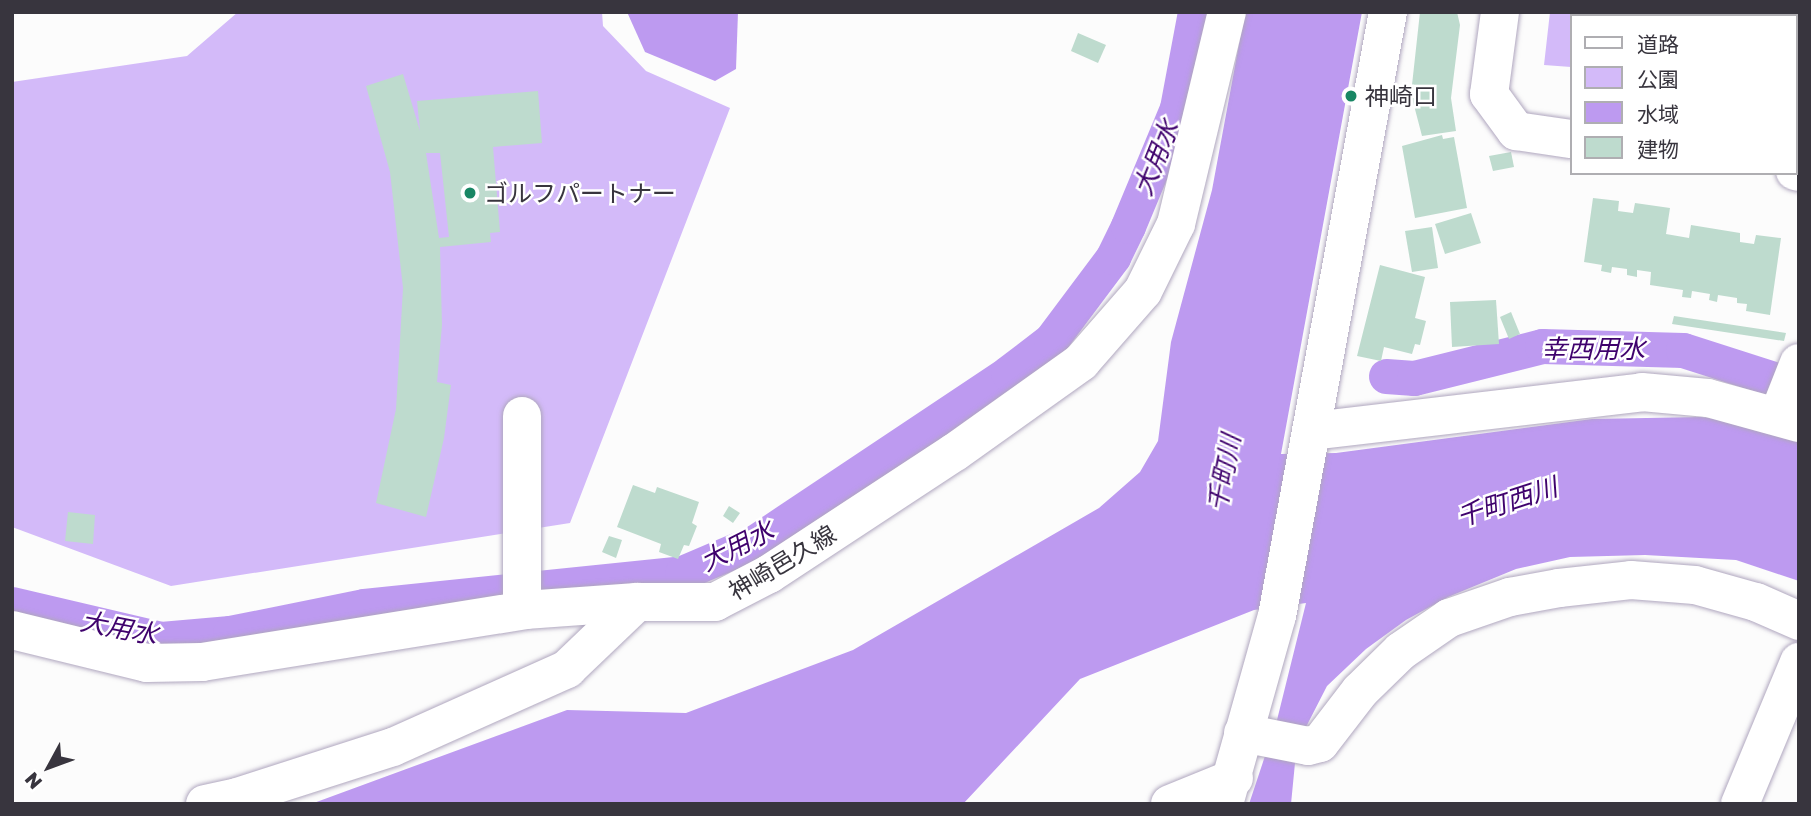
<!DOCTYPE html>
<html>
<head>
<meta charset="utf-8">
<style>
	body { margin:0 }
	#map { position:relative; width:1811px; height:816px; overflow:hidden; background:#fcfcfc; font-family:"Golos Text","Noto Sans JP",sans-serif }
	div>[style] { position:absolute }
	[style*='--x'] { left:calc(var(--x)*1px); top:calc(var(--y)*1px); width:calc(var(--w)*1px); rotate:calc(var(--a)*1deg) }
	.green>* { inset:0; background:#d3baf9 }
	.water>* { inset:0; background:#bd9af0 }
	.canal>* { height:35px; margin:-17.5px; padding:0 17.5px; transform-origin:17.5px; border-radius:17.5px; background:#bd9af0 }
	.building>* { inset:0; background:#bedbce }
	.roads { filter:drop-shadow(0 0 2px #b0a7bf) drop-shadow(0 0 2px #b0a7bf) }
	.minor>* { height:38px; margin:-19px; padding:0 19px; transform-origin:19px; border-radius:19px; background:#fff }
	.major>* { height:38px; margin:-19px; padding:0 19px; transform-origin:19px; border-radius:19px; background:#fff }
	.dots>* { width:19px; height:19px; translate:-50% -50%; box-sizing:border-box; border:4px solid #fff; border-radius:50% }
	span { translate:-50% -50%; white-space:nowrap; text-align:center; line-height:1.15; -webkit-text-stroke:5px #fff; paint-order:stroke }
	.poi-label { font-size:24px; color:#38353e }
	.left { translate:0 -50%; text-align:left }
	.street-label { font-size:24px; color:#38353e }
	.water-label { font-size:26px; color:#3f026d; font-style:italic }
	.frame { position:absolute; inset:0; border:14px solid #38353e; pointer-events:none }
	.legend { position:absolute; left:1570px; top:14px; width:228px; height:161px; box-sizing:border-box; background:#fff; border:2px solid #afaeb2; margin:0; padding:9px 12px; list-style:none; font-size:21px; color:#38353e }
	.legend li { display:flex; align-items:center; gap:14px; height:35px }
	.legend b { width:35px; border:2px solid #afaeb2 }
	.north { position:absolute; left:14px; top:732px; width:70px; height:70px; -webkit-text-stroke:5px #fff; paint-order:stroke; rotate:229deg; font-size:19px; font-weight:700; line-height:28px; text-align:center; color:#38353e }
	.north::after { content:''; display:block; margin:auto; width:24px; height:32px; background:#38353e; clip-path:polygon(50% 0,100% 100%,50% 72%,0 100%) }
</style>
</head>
<body>
<div id="map">
	<div class="green">
		<div style="clip-path:polygon(238px 12px,602px 12px,603px 26px,646px 71px,730px 108px,570px 523px,171px 586px,12px 527px,12px 82px,187px 56px)"></div>
		<div style="clip-path:polygon(1550px 12px,1643px 12px,1642px 16px,1571px 16px,1571px 67px,1544px 65px)"></div>
	</div>
	<div class="water">
		<div style="clip-path:polygon(627px 12px,738px 12px,736px 69px,715px 81px,645px 52px)"></div>
		<div style="clip-path:polygon(1245px 12px,1362px 12px,1281px 454px,1336px 453px,1592px 419px,1701px 417px,1770px 426px,1799px 436px,1799px 581px,1736px 560px,1645px 555px,1570px 557px,1516px 569px,1448px 597px,1406px 620px,1366px 649px,1327px 686px,1306px 727px,1295px 763px,1291px 804px,1249px 804px,1277px 720px,1306px 603px,1254px 610px,1080px 679px,963px 804px,311px 804px,567px 710px,686px 713px,853px 650px,1099px 508px,1140px 472px,1158px 441px,1171px 342px,1212px 190px)"></div>
	</div>
	<div class="canal">
		<div style="--x:1386;--y:376;--w:28;--a:4"></div>
		<div style="--x:1414;--y:378;--w:132;--a:-14"></div>
		<div style="--x:1542;--y:346;--w:141;--a:1.6"></div>
		<div style="--x:1683;--y:350;--w:122;--a:17.7"></div>
		<div style="--x:12;--y:604;--w:153;--a:13.2"></div>
		<div style="--x:161;--y:639;--w:69;--a:-5"></div>
		<div style="--x:230;--y:633;--w:137;--a:-11.4"></div>
		<div style="--x:364;--y:606;--w:320;--a:-5.9"></div>
		<div style="--x:682;--y:573;--w:79;--a:-23"></div>
		<div style="--x:755;--y:542;--w:304;--a:-33.7"></div>
		<div style="--x:1008;--y:373;--w:54;--a:-37.5"></div>
		<div style="--x:1051;--y:340;--w:104;--a:-53.2"></div>
		<div style="--x:1113;--y:257;--w:34;--a:-64"></div>
		<div style="--x:1128;--y:226;--w:128;--a:-67.4"></div>
		<div style="--x:1177;--y:108;--w:98;--a:-79.4"></div>
	</div>
	<div class="building">
		<div style="clip-path:polygon(1420px 12px,1457px 12px,1460px 25px,1451px 98px,1456px 131px,1422px 136px,1411px 94px)"></div>
		<div style="clip-path:polygon(1795px 27px,1799px 27px,1799px 96px,1795px 96px)"></div>
		<div style="clip-path:polygon(1078px 33px,1106px 45px,1098px 63px,1071px 51px)"></div>
		<div style="clip-path:polygon(evenodd,403px 74px,420px 131px,417px 101px,538px 91px,542px 143px,493px 147px,500px 232px,490px 233px,491px 242px,440px 247px,442px 325px,437px 382px,451px 385px,444px 438px,426px 517px,376px 503px,396px 409px,403px 288px,390px 172px,366px 86px,403px 74px,426px 153px,440px 153px,449px 237px,439px 238px,426px 153px)"></div>
		<div style="clip-path:polygon(1442px 135px,1443px 139px,1454px 137px,1467px 208px,1415px 218px,1402px 146px)"></div>
		<div style="clip-path:polygon(1511px 152px,1514px 167px,1493px 171px,1489px 156px)"></div>
		<div style="clip-path:polygon(1593px 198px,1619px 201px,1618px 211px,1633px 213px,1635px 203px,1670px 208px,1666px 234px,1689px 238px,1691px 225px,1740px 233px,1740px 242px,1754px 244px,1756px 235px,1781px 238px,1770px 315px,1746px 311px,1747px 304px,1737px 303px,1737px 298px,1718px 295px,1717px 302px,1709px 300px,1710px 294px,1692px 291px,1691px 298px,1682px 297px,1683px 290px,1650px 285px,1651px 272px,1637px 270px,1637px 277px,1627px 275px,1627px 269px,1612px 267px,1611px 273px,1601px 271px,1602px 265px,1584px 262px)"></div>
		<div style="clip-path:polygon(1471px 213px,1481px 243px,1445px 254px,1435px 224px)"></div>
		<div style="clip-path:polygon(1432px 227px,1438px 268px,1412px 272px,1405px 231px)"></div>
		<div style="clip-path:polygon(1380px 265px,1425px 277px,1415px 318px,1426px 321px,1420px 345px,1415px 344px,1412px 354px,1384px 347px,1381px 361px,1357px 356px)"></div>
		<div style="clip-path:polygon(1496px 300px,1499px 344px,1452px 347px,1450px 302px)"></div>
		<div style="clip-path:polygon(1511px 312px,1520px 334px,1509px 339px,1500px 317px)"></div>
		<div style="clip-path:polygon(1674px 316px,1786px 333px,1784px 341px,1672px 324px)"></div>
		<div style="clip-path:polygon(633px 485px,655px 493px,657px 487px,699px 502px,692px 523px,697px 526px,689px 546px,684px 545px,678px 559px,659px 552px,661px 544px,617px 527px)"></div>
		<div style="clip-path:polygon(729px 506px,740px 513px,733px 523px,723px 516px)"></div>
		<div style="clip-path:polygon(68px 512px,95px 515px,93px 544px,65px 541px)"></div>
		<div style="clip-path:polygon(609px 536px,622px 540px,616px 558px,602px 552px)"></div>
	</div>
	<div class="roads">
		<div class="minor">
			<div style="--x:1500;--y:12;--w:83;--a:97.6"></div>
			<div style="--x:1489;--y:94;--w:46;--a:53.9"></div>
			<div style="--x:1516;--y:131;--w:56;--a:8.3"></div>
			<div style="--x:1795;--y:171;--w:4;--a:14"></div>
			<div style="--x:522;--y:416;--w:185;--a:90"></div>
			<div style="--x:522;--y:601;--w:9;--a:72"></div>
			<div style="--x:1778;--y:416;--w:57;--a:-68.4"></div>
			<div style="--x:1312;--y:431;--w:332;--a:-6.7"></div>
			<div style="--x:1642;--y:392;--w:66;--a:5.2"></div>
			<div style="--x:1708;--y:398;--w:94;--a:15.4"></div>
			<div style="--x:1243;--y:733;--w:66;--a:11.3"></div>
			<div style="--x:1308;--y:746;--w:12;--a:-14"></div>
			<div style="--x:1320;--y:743;--w:66;--a:-52.4"></div>
			<div style="--x:1360;--y:691;--w:57;--a:-44.3"></div>
			<div style="--x:1401;--y:651;--w:58;--a:-34.5"></div>
			<div style="--x:1449;--y:618;--w:65;--a:-19"></div>
			<div style="--x:1510;--y:597;--w:50;--a:-10.4"></div>
			<div style="--x:1559;--y:588;--w:72;--a:-6.3"></div>
			<div style="--x:1631;--y:580;--w:64;--a:4.5"></div>
			<div style="--x:1695;--y:585;--w:63;--a:15.6"></div>
			<div style="--x:1756;--y:602;--w:47;--a:23.8"></div>
			<div style="--x:205;--y:804;--w:33;--a:-12"></div>
			<div style="--x:237;--y:797;--w:164;--a:-17.8"></div>
			<div style="--x:393;--y:747;--w:191;--a:-24.1"></div>
			<div style="--x:567;--y:669;--w:97;--a:-43.7"></div>
			<div style="--x:1170;--y:804;--w:69;--a:-22.1"></div>
			<div style="--x:1224;--y:804;--w:195;--a:-74.3"></div>
			<div style="--x:1277;--y:616;--w:614;--a:-79.59"></div>
			<div style="--x:1740;--y:804;--w:154;--a:-67.4"></div>
		</div>
		<div class="major">
			<div style="--x:12;--y:630;--w:139;--a:13.7"></div>
			<div style="--x:147;--y:663;--w:55;--a:-1"></div>
			<div style="--x:202;--y:662;--w:327;--a:-9.1"></div>
			<div style="--x:525;--y:610;--w:112;--a:-4.1"></div>
			<div style="--x:637;--y:602;--w:78;--a:0"></div>
			<div style="--x:715;--y:602;--w:61;--a:-27.4"></div>
			<div style="--x:769;--y:574;--w:222;--a:-33.3"></div>
			<div style="--x:955;--y:452;--w:155;--a:-35.5"></div>
			<div style="--x:1081;--y:362;--w:94;--a:-48.9"></div>
			<div style="--x:1143;--y:291;--w:75;--a:-63.8"></div>
			<div style="--x:1176;--y:224;--w:218;--a:-76.5"></div>
		</div>
	</div>
	<div class="dots">
		<div style="left:1351px;top:96px;background:#188664"></div>
		<div style="left:470px;top:193px;background:#188664"></div>
	</div>
	<div class="poi-label">
		<span class="left" style="left:1365px;top:96px">神崎口</span>
		<span class="left" style="left:484px;top:193px">ゴルフパートナー</span>
	</div>
	<div class="street-label">
		<span style="left:782px;top:562px;rotate:-31deg">神崎邑久線</span>
	</div>
	<div class="water-label">
		<span style="left:1156px;top:158px;rotate:-68deg">大用水</span>
		<span style="left:1593px;top:349px">幸西用水</span>
		<span style="left:1224px;top:473px;rotate:-79deg">千町川</span>
		<span style="left:1507px;top:502px;rotate:-18deg">千町西川</span>
		<span style="left:737px;top:546px;rotate:-27deg">大用水</span>
		<span style="left:119px;top:628px;rotate:11deg">大用水</span>
	</div>
	<div class="frame"></div>
	<ul class="legend">
	<li><b style="height:9px;background:#fff"></b>道路</li>
	<li><b style="height:19px;background:#d3baf9"></b>公園</li>
	<li><b style="height:19px;background:#bd9af0"></b>水域</li>
	<li><b style="height:19px;background:#bedbce"></b>建物</li>
	</ul>
	<div class="north">N</div>
</div>
</body>
</html>
